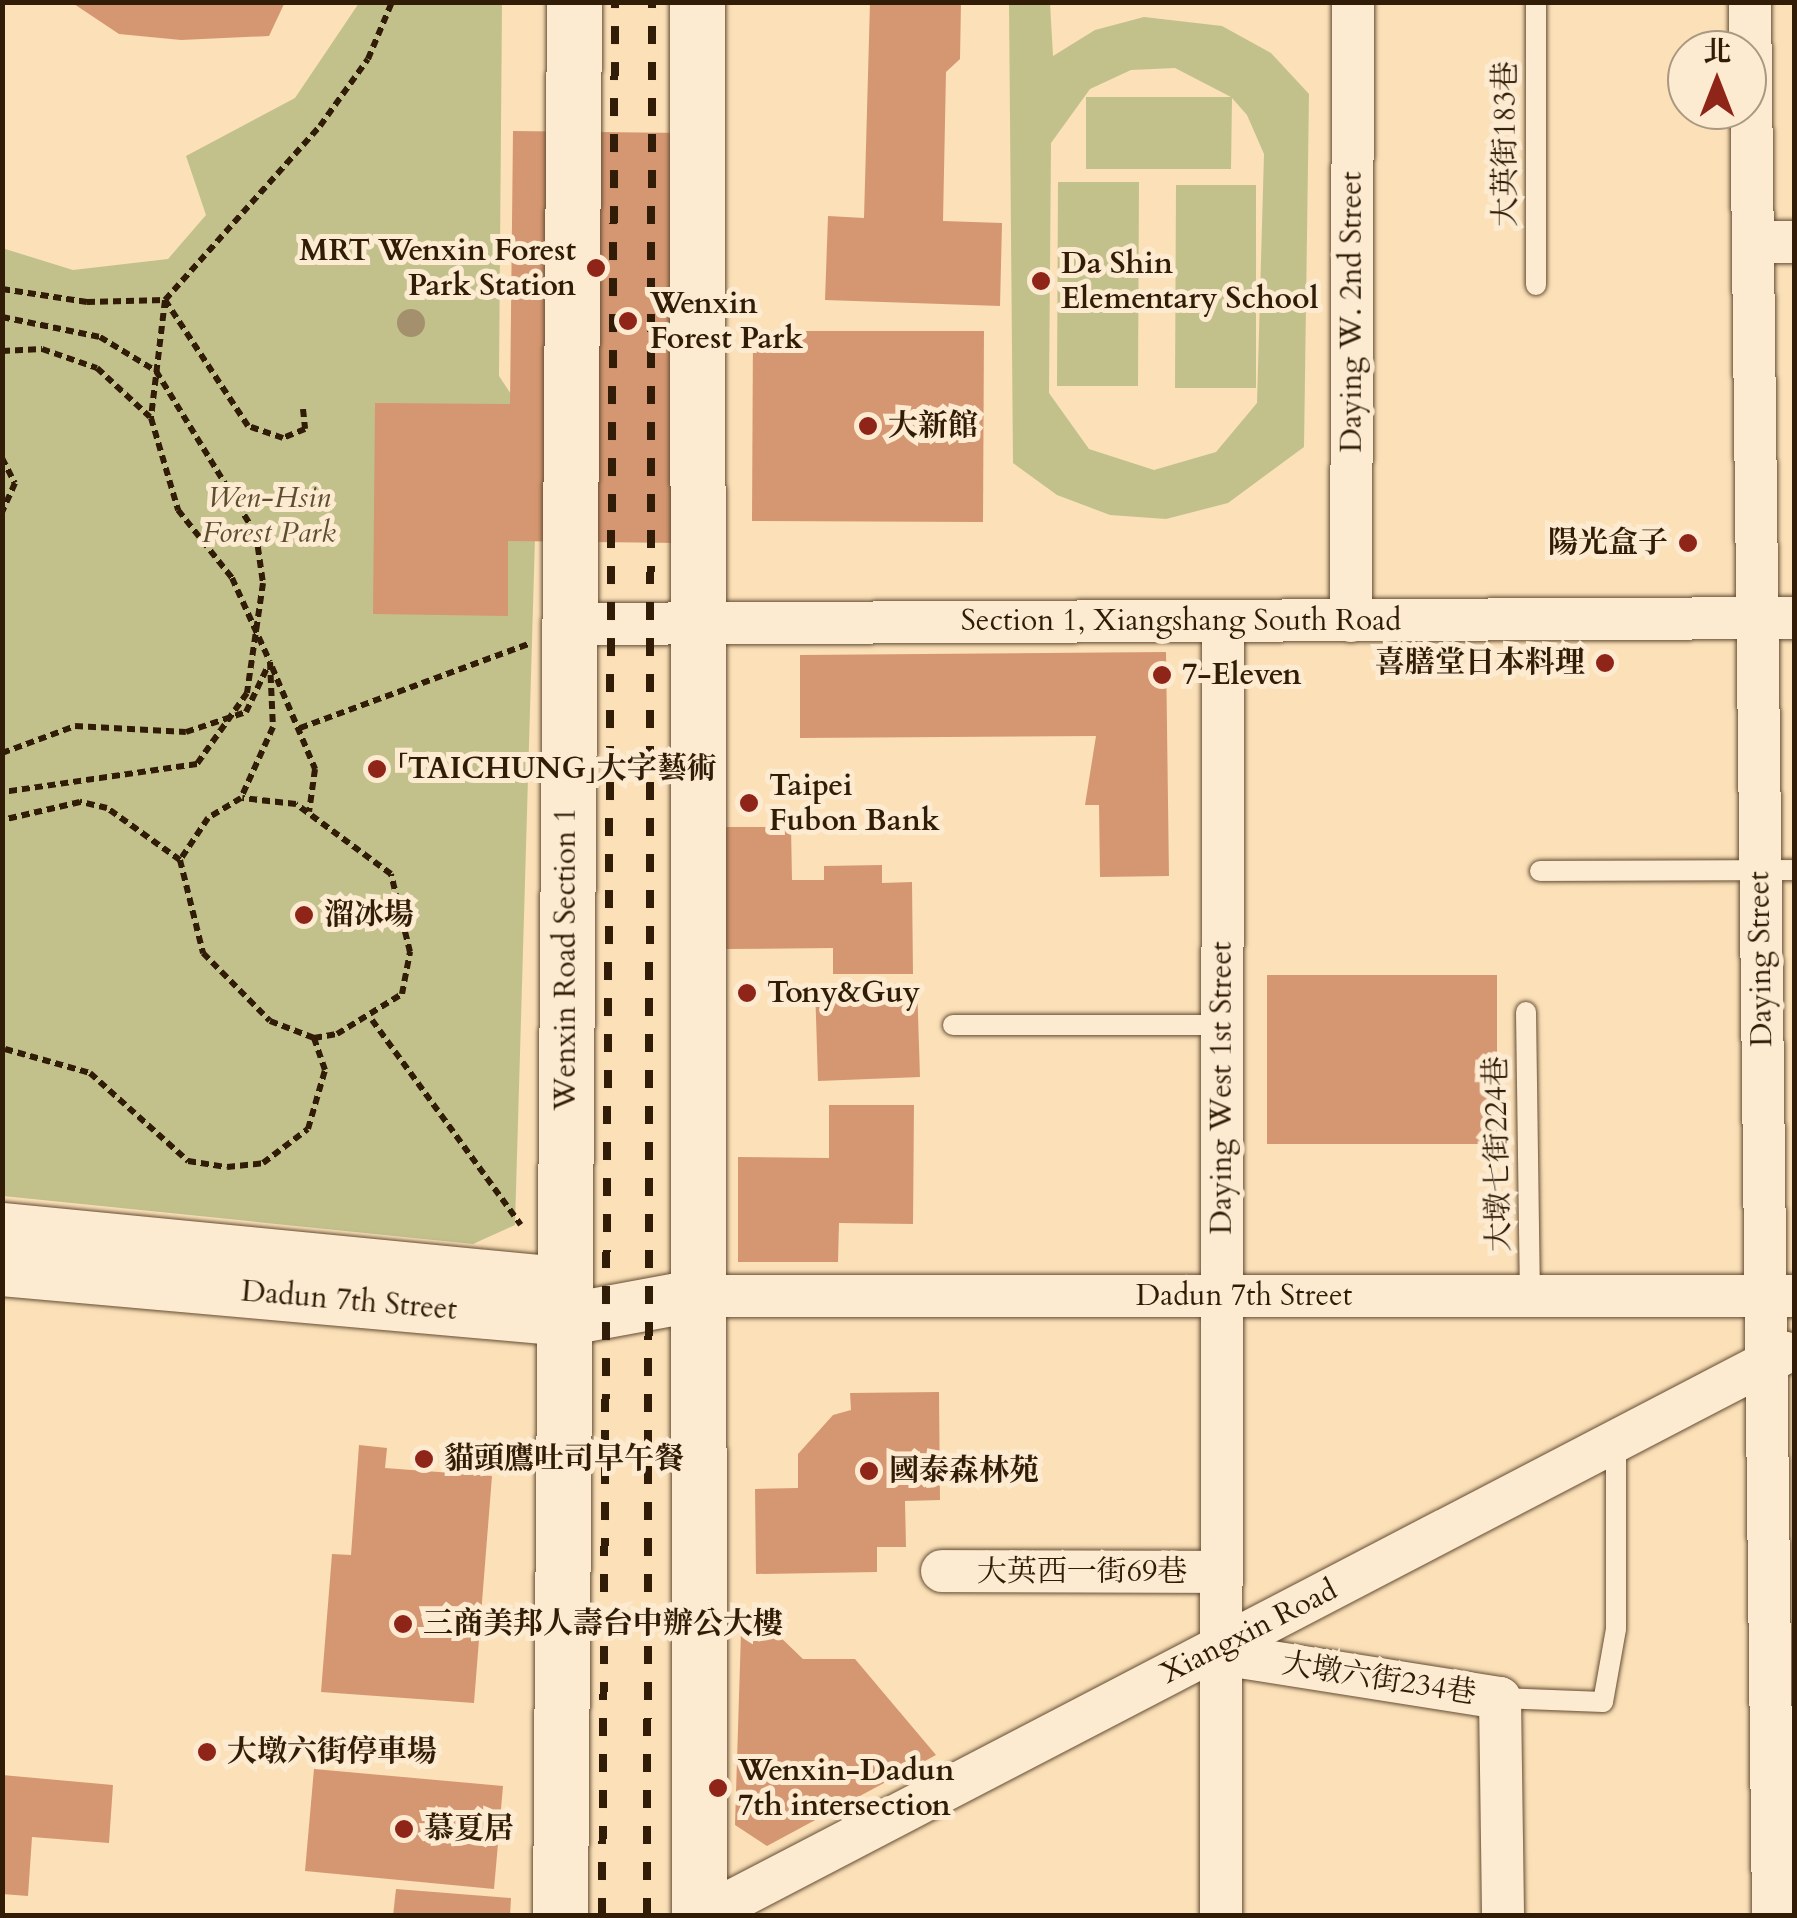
<!DOCTYPE html>
<html>
<head>
<meta charset="utf-8">
<style>
	body { margin:0 }
	#map { position:relative; width:1797px; height:1918px; overflow:hidden; background:#fbe0b8; font-family:Cardo,"Noto Serif TC",serif }
	div>[style] { position:absolute }
	[style*='--x'] { left:calc(var(--x)*1px); top:calc(var(--y)*1px); width:calc(var(--w)*1px); rotate:calc(var(--a)*1deg) }
	.green>* { inset:0; background:#c2c18c }
	.building>* { inset:0; background:#d59772 }
	.path>* { height:6px; margin-top:-3px; transform-origin:0; background:repeating-linear-gradient(90deg,#311c07 0 8px,transparent 0 13px) }
	.roads { filter:drop-shadow(0 0 2px #644d33) drop-shadow(0 0 2px #644d33) }
	.service>* { height:20px; margin:-10px; padding:0 10px; transform-origin:10px; border-radius:10px; background:#fcebd1 }
	.minor>* { height:42px; margin:-21px; padding:0 21px; transform-origin:21px; border-radius:21px; background:#fcebd1 }
	.tertiary>* { height:52px; margin:-26px; padding:0 26px; transform-origin:26px; border-radius:26px; background:#fcebd1 }
	.secondary>* { height:55px; margin:-27.5px; padding:0 27.5px; transform-origin:27.5px; border-radius:27.5px; background:#fcebd1 }
	.rail>* { height:8px; margin-top:-4px; transform-origin:0; background:repeating-linear-gradient(90deg,#311c07 0 18px,transparent 0 36px) }
	.trees>* { width:28px; height:28px; margin:-14px; border-radius:50%; background:#a4906d }
	.dots>* { width:28px; height:28px; translate:-50% -50%; box-sizing:border-box; border:5px solid #fcebd1; border-radius:50% }
	span { translate:-50% -50%; white-space:nowrap; text-align:center; line-height:1.15; -webkit-text-stroke:10px #fcebd1; paint-order:stroke }
	.street-label { font-size:30px; color:#311c07 }
	.poi-label { font-size:30px; color:#311c07; font-weight:700 }
	.right { translate:-100% -50%; text-align:right }
	.left { translate:0 -50%; text-align:left }
	.park-label { font-size:30px; color:#5c4e2f; font-style:italic }
	.frame { position:absolute; inset:0; border:5px solid #311c07; pointer-events:none }
	.north { position:absolute; left:1667px; top:30px; width:100px; height:100px; box-sizing:border-box; background:#fcebd1; border:2px solid #ab9880; border-radius:50%; rotate:0deg; font-size:28px; font-weight:700; line-height:40px; text-align:center; color:#311c07 }
	.north::after { content:''; display:block; margin:auto; width:35px; height:45px; background:#8f2418; clip-path:polygon(50% 0,100% 100%,50% 72%,0 100%) }
</style>
</head>
<body>
<div id="map">
	<div class="green">
		<div style="clip-path:polygon(359px 3px,502px 3px,499px 376px,538px 435px,515px 1225px,473px 1244px,3px 1196px,2px 248px,73px 270px,168px 259px,206px 215px,186px 156px,295px 98px)"></div>
		<div style="clip-path:polygon(evenodd,1009px 3px,1050px 3px,1053px 56px,1095px 30px,1144px 17px,1222px 26px,1271px 53px,1309px 94px,1304px 447px,1228px 503px,1166px 519px,1110px 515px,1057px 495px,1013px 463px,1009px 3px,1175px 68px,1231px 97px,1086px 97px,1086px 169px,1231px 169px,1232px 98px,1247px 115px,1264px 154px,1257px 403px,1216px 452px,1154px 470px,1089px 449px,1049px 393px,1051px 143px,1090px 89px,1131px 70px,1175px 68px)"></div>
		<div style="clip-path:polygon(1058px 182px,1139px 182px,1138px 386px,1057px 386px)"></div>
		<div style="clip-path:polygon(1176px 185px,1256px 185px,1256px 388px,1175px 388px)"></div>
	</div>
	<div class="building">
		<div style="clip-path:polygon(71px 2px,285px 2px,269px 36px,181px 40px,119px 34px)"></div>
		<div style="clip-path:polygon(870px 2px,961px 2px,960px 59px,946px 72px,943px 221px,1002px 223px,1000px 306px,825px 300px,828px 216px,864px 218px)"></div>
		<div style="clip-path:polygon(513px 131px,683px 133px,679px 543px,508px 541px,508px 616px,373px 614px,375px 403px,510px 404px)"></div>
		<div style="clip-path:polygon(753px 331px,984px 331px,983px 522px,752px 521px)"></div>
		<div style="clip-path:polygon(1166px 652px,1169px 876px,1100px 877px,1099px 805px,1085px 805px,1096px 736px,800px 738px,800px 655px)"></div>
		<div style="clip-path:polygon(723px 827px,791px 827px,792px 880px,824px 880px,824px 866px,882px 865px,882px 883px,912px 882px,913px 974px,833px 974px,833px 948px,724px 949px)"></div>
		<div style="clip-path:polygon(1267px 975px,1497px 975px,1497px 1144px,1267px 1144px)"></div>
		<div style="clip-path:polygon(917px 983px,920px 1077px,818px 1081px,815px 986px)"></div>
		<div style="clip-path:polygon(829px 1105px,914px 1105px,913px 1224px,839px 1223px,838px 1262px,738px 1262px,738px 1157px,829px 1158px)"></div>
		<div style="clip-path:polygon(939px 1392px,940px 1500px,905px 1501px,906px 1547px,877px 1547px,877px 1572px,756px 1574px,755px 1489px,798px 1488px,798px 1454px,833px 1415px,851px 1410px,850px 1393px)"></div>
		<div style="clip-path:polygon(359px 1445px,387px 1448px,385px 1468px,492px 1476px,474px 1703px,321px 1692px,332px 1554px,351px 1555px)"></div>
		<div style="clip-path:polygon(741px 1632px,777px 1634px,803px 1659px,855px 1659px,936px 1755px,767px 1846px,735px 1825px)"></div>
		<div style="clip-path:polygon(314px 1769px,503px 1786px,494px 1889px,305px 1871px)"></div>
		<div style="clip-path:polygon(2px 1775px,113px 1785px,109px 1843px,32px 1837px,28px 1896px,2px 1894px)"></div>
		<div style="clip-path:polygon(396px 1889px,511px 1898px,510px 1916px,393px 1916px)"></div>
	</div>
	<div class="path">
		<div style="--x:2;--y:289;--w:86;--a:8.7"></div>
		<div style="--x:87;--y:302;--w:78;--a:-1.5"></div>
		<div style="--x:165;--y:300;--w:119;--a:96.8"></div>
		<div style="--x:151;--y:418;--w:96;--a:73.6"></div>
		<div style="--x:178;--y:510;--w:87;--a:51.5"></div>
		<div style="--x:232;--y:578;--w:92;--a:65.7"></div>
		<div style="--x:270;--y:662;--w:65;--a:87.4"></div>
		<div style="--x:273;--y:727;--w:78;--a:114.3"></div>
		<div style="--x:241;--y:798;--w:39;--a:149"></div>
		<div style="--x:208;--y:818;--w:50;--a:123.7"></div>
		<div style="--x:180;--y:860;--w:90;--a:-144.5"></div>
		<div style="--x:107;--y:808;--w:28;--a:-167"></div>
		<div style="--x:80;--y:802;--w:80;--a:167"></div>
		<div style="--x:2;--y:317;--w:100;--a:11.5"></div>
		<div style="--x:100;--y:337;--w:66;--a:31.3"></div>
		<div style="--x:156;--y:371;--w:191;--a:58.5"></div>
		<div style="--x:256;--y:534;--w:49;--a:81.9"></div>
		<div style="--x:263;--y:583;--w:111;--a:98.3"></div>
		<div style="--x:247;--y:693;--w:87;--a:125.2"></div>
		<div style="--x:197;--y:764;--w:197;--a:171.8"></div>
		<div style="--x:2;--y:351;--w:40;--a:-2.9"></div>
		<div style="--x:42;--y:349;--w:58;--a:19.1"></div>
		<div style="--x:97;--y:368;--w:72;--a:42.8"></div>
		<div style="--x:303;--y:409;--w:20;--a:84"></div>
		<div style="--x:305;--y:429;--w:24;--a:158"></div>
		<div style="--x:283;--y:438;--w:37;--a:-161"></div>
		<div style="--x:248;--y:426;--w:151;--a:-123.4"></div>
		<div style="--x:165;--y:300;--w:233;--a:-48.3"></div>
		<div style="--x:320;--y:126;--w:82;--a:-54.4"></div>
		<div style="--x:368;--y:59;--w:62;--a:-67.2"></div>
		<div style="--x:2;--y:458;--w:28;--a:63"></div>
		<div style="--x:15;--y:483;--w:32;--a:114"></div>
		<div style="--x:272;--y:667;--w:111;--a:67.1"></div>
		<div style="--x:315;--y:769;--w:43;--a:97.9"></div>
		<div style="--x:300;--y:728;--w:243;--a:-20.2"></div>
		<div style="--x:2;--y:753;--w:78;--a:-20.3"></div>
		<div style="--x:75;--y:726;--w:111;--a:3.1"></div>
		<div style="--x:186;--y:732;--w:63;--a:-18.4"></div>
		<div style="--x:246;--y:712;--w:49;--a:-64.5"></div>
		<div style="--x:180;--y:860;--w:96;--a:76.1"></div>
		<div style="--x:203;--y:953;--w:95;--a:45.4"></div>
		<div style="--x:270;--y:1021;--w:47;--a:21.1"></div>
		<div style="--x:314;--y:1038;--w:23;--a:-10"></div>
		<div style="--x:337;--y:1034;--w:76;--a:-31.6"></div>
		<div style="--x:402;--y:994;--w:43;--a:-79.2"></div>
		<div style="--x:410;--y:952;--w:80;--a:-103.7"></div>
		<div style="--x:391;--y:874;--w:118;--a:-143.6"></div>
		<div style="--x:296;--y:804;--w:54;--a:-173.7"></div>
		<div style="--x:372;--y:1020;--w:253;--a:54"></div>
		<div style="--x:5;--y:1049;--w:88;--a:15.8"></div>
		<div style="--x:90;--y:1073;--w:132;--a:41.9"></div>
		<div style="--x:188;--y:1161;--w:39;--a:9"></div>
		<div style="--x:227;--y:1167;--w:36;--a:-6"></div>
		<div style="--x:263;--y:1163;--w:56;--a:-37.1"></div>
		<div style="--x:308;--y:1129;--w:61;--a:-73.9"></div>
		<div style="--x:325;--y:1070;--w:34;--a:-109"></div>
	</div>
	<div class="roads">
		<div class="service">
			<div style="--x:1536;--y:2;--w:283;--a:90"></div>
			<div style="--x:1540;--y:871;--w:254;--a:-0.2"></div>
			<div style="--x:1526;--y:1012;--w:284;--a:89.2"></div>
			<div style="--x:953;--y:1025;--w:269;--a:0"></div>
			<div style="--x:1500;--y:1698;--w:103;--a:2.2"></div>
			<div style="--x:1603;--y:1702;--w:74;--a:-79.9"></div>
			<div style="--x:1616;--y:1629;--w:188;--a:-90"></div>
		</div>
		<div class="minor">
			<div style="--x:1750;--y:2;--w:1914;--a:89.31"></div>
			<div style="--x:1754;--y:242;--w:40;--a:0"></div>
			<div style="--x:1351;--y:621;--w:619;--a:-89.81"></div>
			<div style="--x:568;--y:624;--w:1226;--a:-0.28"></div>
			<div style="--x:694;--y:1296;--w:1099;--a:0"></div>
			<div style="--x:942;--y:1571;--w:279;--a:0.2"></div>
			<div style="--x:1221;--y:1654;--w:282;--a:9"></div>
			<div style="--x:1500;--y:1698;--w:218;--a:89.2"></div>
			<div style="--x:703;--y:1916;--w:1220;--a:-27.49"></div>
			<div style="--x:1221;--y:1916;--w:1295;--a:-89.91"></div>
		</div>
		<div class="tertiary">
			<div style="--x:2;--y:1229;--w:549;--a:5.54"></div>
			<div style="--x:2;--y:1270;--w:564;--a:5.08"></div>
			<div style="--x:564;--y:1320;--w:132;--a:-10.5"></div>
		</div>
		<div class="secondary">
			<div style="--x:697;--y:2;--w:1914;--a:89.94"></div>
			<div style="--x:560;--y:1916;--w:1914;--a:-89.58"></div>
		</div>
	</div>
	<div class="rail">
		<div style="--x:602;--y:1916;--w:1914;--a:-89.61"></div>
		<div style="--x:647;--y:1916;--w:1914;--a:-89.85"></div>
	</div>
	<div class="trees">
		<div style="left:411px;top:323px"></div>
	</div>
	<div class="dots">
		<div style="left:596px;top:268px;background:#8f2418"></div>
		<div style="left:1041px;top:281px;background:#8f2418"></div>
		<div style="left:628px;top:321px;background:#8f2418"></div>
		<div style="left:868px;top:426px;background:#8f2418"></div>
		<div style="left:1688px;top:543px;background:#8f2418"></div>
		<div style="left:1605px;top:663px;background:#8f2418"></div>
		<div style="left:1162px;top:675px;background:#8f2418"></div>
		<div style="left:377px;top:769px;background:#8f2418"></div>
		<div style="left:749px;top:803px;background:#8f2418"></div>
		<div style="left:304px;top:915px;background:#8f2418"></div>
		<div style="left:747px;top:993px;background:#8f2418"></div>
		<div style="left:424px;top:1459px;background:#8f2418"></div>
		<div style="left:869px;top:1471px;background:#8f2418"></div>
		<div style="left:403px;top:1624px;background:#8f2418"></div>
		<div style="left:207px;top:1752px;background:#8f2418"></div>
		<div style="left:718px;top:1788px;background:#8f2418"></div>
		<div style="left:404px;top:1829px;background:#8f2418"></div>
	</div>
	<div class="street-label">
		<span style="left:1506px;top:144px;rotate:-90deg">大英街183巷</span>
		<span style="left:1352px;top:312px;rotate:-90deg">Daying W. 2nd Street</span>
		<span style="left:1181px;top:621px">Section 1, Xiangshang South Road</span>
		<span style="left:566px;top:959px;rotate:-90deg">Wenxin Road Section 1</span>
		<span style="left:1761px;top:959px;rotate:-91deg">Daying Street</span>
		<span style="left:1222px;top:1088px;rotate:-90deg">Daying West 1st Street</span>
		<span style="left:1498px;top:1154px;rotate:-91deg">大墩七街224巷</span>
		<span style="left:1244px;top:1296px">Dadun 7th Street</span>
		<span style="left:349px;top:1301px;rotate:5deg">Dadun 7th Street</span>
		<span style="left:1082px;top:1572px">大英西一街69巷</span>
		<span style="left:1249px;top:1632px;rotate:-27deg">Xiangxin Road</span>
		<span style="left:1379px;top:1679px;rotate:9deg">大墩六街234巷</span>
	</div>
	<div class="poi-label">
		<span class="right" style="left:576px;top:268px">MRT Wenxin Forest<br>Park Station</span>
		<span class="left" style="left:1061px;top:281px">Da Shin<br>Elementary School</span>
		<span class="left" style="left:650px;top:321px">Wenxin<br>Forest Park</span>
		<span class="left" style="left:888px;top:426px">大新館</span>
		<span class="right" style="left:1668px;top:543px">陽光盒子</span>
		<span class="right" style="left:1585px;top:663px">喜膳堂日本料理</span>
		<span class="left" style="left:1182px;top:675px">7-Eleven</span>
		<span class="left" style="left:397px;top:769px">「TAICHUNG」大字藝術</span>
		<span class="left" style="left:769px;top:803px">Taipei<br>Fubon Bank</span>
		<span class="left" style="left:324px;top:915px">溜冰場</span>
		<span class="left" style="left:767px;top:993px">Tony&amp;Guy</span>
		<span class="left" style="left:444px;top:1459px">貓頭鷹吐司早午餐</span>
		<span class="left" style="left:889px;top:1471px">國泰森林苑</span>
		<span class="left" style="left:423px;top:1624px">三商美邦人壽台中辦公大樓</span>
		<span class="left" style="left:227px;top:1752px">大墩六街停車場</span>
		<span class="left" style="left:738px;top:1788px">Wenxin-Dadun<br>7th intersection</span>
		<span class="left" style="left:424px;top:1829px">慕夏居</span>
	</div>
	<div class="park-label">
		<span style="left:269px;top:515px">Wen-Hsin<br>Forest Park</span>
	</div>
	<div class="frame"></div>
	<div class="north">北</div>
</div>
</body>
</html>
